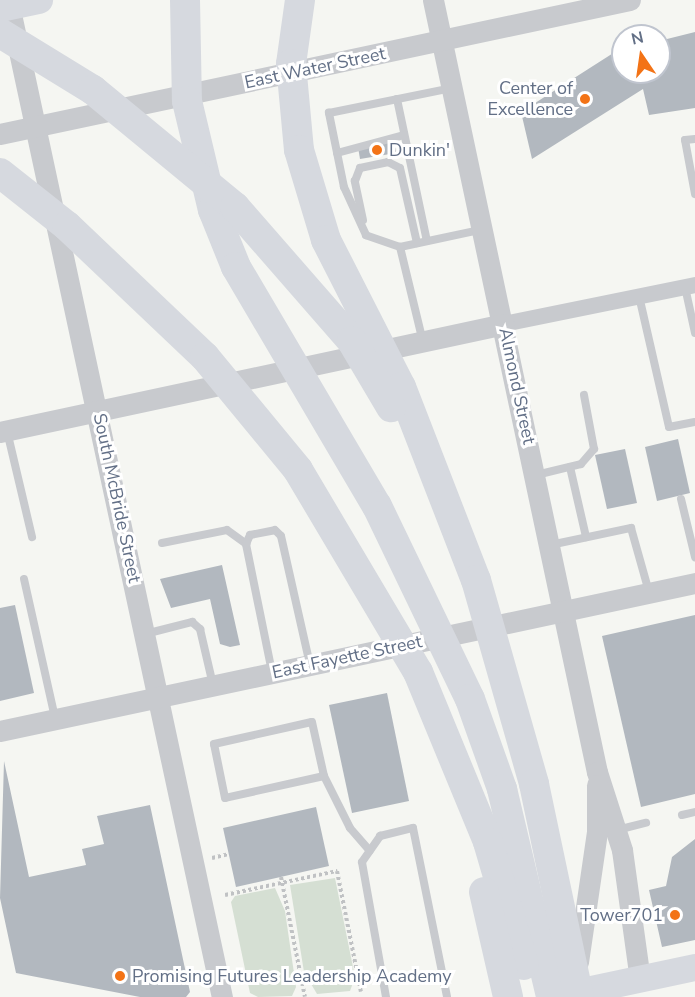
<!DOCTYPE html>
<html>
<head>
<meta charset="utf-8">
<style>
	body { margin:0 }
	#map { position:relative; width:695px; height:997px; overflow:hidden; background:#f5f6f2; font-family:"Nunito Sans",sans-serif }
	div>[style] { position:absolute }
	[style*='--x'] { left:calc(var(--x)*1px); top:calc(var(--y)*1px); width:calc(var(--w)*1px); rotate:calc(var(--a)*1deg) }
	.green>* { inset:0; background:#d5dfd3 }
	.building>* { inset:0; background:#b2b8bf }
	.path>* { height:4px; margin-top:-2px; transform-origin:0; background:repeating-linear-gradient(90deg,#c0c2c4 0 3px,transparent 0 6px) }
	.service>* { height:8px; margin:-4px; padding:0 4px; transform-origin:4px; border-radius:4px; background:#c8cace }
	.minor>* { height:16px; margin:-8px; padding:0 8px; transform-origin:8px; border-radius:8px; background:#c8cace }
	.tertiary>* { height:21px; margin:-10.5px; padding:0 10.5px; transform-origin:10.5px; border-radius:10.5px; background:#c8cace }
	.primary>* { height:27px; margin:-13.5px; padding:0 13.5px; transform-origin:13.5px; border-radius:13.5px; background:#d6d9df }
	.motorway>* { height:30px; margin:-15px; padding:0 15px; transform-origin:15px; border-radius:15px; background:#d6d9df }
	.dots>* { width:16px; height:16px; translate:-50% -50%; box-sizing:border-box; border:3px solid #fff; border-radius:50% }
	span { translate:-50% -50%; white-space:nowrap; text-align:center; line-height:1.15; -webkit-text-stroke:6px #fff; paint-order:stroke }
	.street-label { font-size:18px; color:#626f86 }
	.poi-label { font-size:18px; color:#626f86 }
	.right { translate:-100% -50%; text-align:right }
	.left { translate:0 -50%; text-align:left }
	.north { position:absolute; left:611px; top:24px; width:60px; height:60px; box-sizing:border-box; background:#fff; border:2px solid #c0c5cf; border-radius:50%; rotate:347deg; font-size:16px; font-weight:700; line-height:24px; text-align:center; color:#626f86 }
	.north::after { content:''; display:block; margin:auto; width:21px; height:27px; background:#f37316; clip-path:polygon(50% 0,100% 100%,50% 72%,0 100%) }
</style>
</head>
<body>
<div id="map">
	<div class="green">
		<div style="clip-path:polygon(335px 878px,355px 977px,350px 991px,317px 994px,304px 972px,290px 885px)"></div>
		<div style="clip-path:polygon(275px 888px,285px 911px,296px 987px,292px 996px,258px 997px,250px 993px,231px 902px,235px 896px)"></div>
	</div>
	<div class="building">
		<div style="clip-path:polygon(695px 32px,695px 108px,649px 115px,643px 89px,532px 159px,521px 112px,618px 50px,623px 49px,623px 72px,659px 72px,659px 41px)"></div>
		<div style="clip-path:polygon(394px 141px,396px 153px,360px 159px,358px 147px)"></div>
		<div style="clip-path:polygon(678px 439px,690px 493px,657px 501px,645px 447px)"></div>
		<div style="clip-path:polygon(625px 449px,637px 503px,607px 509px,595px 455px)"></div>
		<div style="clip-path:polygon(222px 565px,240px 645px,230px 647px,220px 644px,210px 599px,171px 608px,160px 579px)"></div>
		<div style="clip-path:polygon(15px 605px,34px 693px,0 701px,0 608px)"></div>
		<div style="clip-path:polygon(695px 615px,695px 794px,641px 807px,602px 636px)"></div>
		<div style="clip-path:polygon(387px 693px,409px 801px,352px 813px,329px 705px)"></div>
		<div style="clip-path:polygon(4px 761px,29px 877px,86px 865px,82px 849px,104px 844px,97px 816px,150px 805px,190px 992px,186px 997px,140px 997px,16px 973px,0 898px)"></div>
		<div style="clip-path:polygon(316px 807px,329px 866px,236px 887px,223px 828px)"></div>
		<div style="clip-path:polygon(695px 839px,695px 940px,662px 947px,649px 890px,666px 886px,672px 857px)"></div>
	</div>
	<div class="path">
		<div style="--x:212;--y:858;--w:17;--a:-13"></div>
		<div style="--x:281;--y:877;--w:122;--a:78.7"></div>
		<div style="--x:225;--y:895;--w:115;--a:-12.1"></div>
		<div style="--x:337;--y:871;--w:123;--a:78.8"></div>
	</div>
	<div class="service">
		<div style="--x:397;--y:99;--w:145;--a:78.1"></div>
		<div style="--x:695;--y:139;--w:10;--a:174"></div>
		<div style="--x:685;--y:140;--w:55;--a:79.5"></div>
		<div style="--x:337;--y:153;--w:69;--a:-15"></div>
		<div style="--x:363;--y:220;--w:40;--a:-102"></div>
		<div style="--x:355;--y:181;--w:14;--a:-69"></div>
		<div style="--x:360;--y:168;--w:29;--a:-12"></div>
		<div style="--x:388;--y:162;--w:13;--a:27"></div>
		<div style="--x:400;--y:168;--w:77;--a:77.2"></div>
		<div style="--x:400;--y:247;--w:36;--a:-161"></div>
		<div style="--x:366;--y:235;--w:53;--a:-114.6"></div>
		<div style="--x:344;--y:187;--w:76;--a:-101.5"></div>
		<div style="--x:329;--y:113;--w:126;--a:-11.5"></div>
		<div style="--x:685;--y:287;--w:47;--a:77.7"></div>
		<div style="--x:639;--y:296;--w:134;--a:77.1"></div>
		<div style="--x:669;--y:427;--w:26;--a:-11"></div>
		<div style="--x:423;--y:342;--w:98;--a:-103.6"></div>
		<div style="--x:400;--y:247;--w:82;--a:-12"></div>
		<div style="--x:7;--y:431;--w:109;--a:76.7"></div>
		<div style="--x:570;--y:467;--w:72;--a:77.1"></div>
		<div style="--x:536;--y:475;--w:46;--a:-13.7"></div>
		<div style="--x:581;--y:464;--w:20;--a:-49"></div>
		<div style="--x:594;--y:449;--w:55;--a:-100.5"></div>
		<div style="--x:681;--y:499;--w:60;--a:76.4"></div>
		<div style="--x:162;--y:543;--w:66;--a:-11.3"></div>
		<div style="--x:227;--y:530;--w:24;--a:36"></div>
		<div style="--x:550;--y:545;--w:83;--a:-11.9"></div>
		<div style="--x:631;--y:528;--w:66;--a:74.3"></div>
		<div style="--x:24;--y:579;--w:142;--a:77.4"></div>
		<div style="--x:145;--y:634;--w:49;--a:-14.3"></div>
		<div style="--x:192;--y:622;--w:11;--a:41"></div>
		<div style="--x:200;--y:629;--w:57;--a:76.9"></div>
		<div style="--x:272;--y:672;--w:131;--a:-101.5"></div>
		<div style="--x:246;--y:544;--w:10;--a:-66"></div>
		<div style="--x:250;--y:535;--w:25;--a:-11"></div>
		<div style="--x:275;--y:530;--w:8;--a:45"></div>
		<div style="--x:281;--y:536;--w:132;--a:77.3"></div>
		<div style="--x:324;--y:776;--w:101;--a:167.5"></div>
		<div style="--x:225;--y:798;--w:55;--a:-101.5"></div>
		<div style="--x:214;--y:744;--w:100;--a:-12.7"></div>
		<div style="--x:312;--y:722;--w:55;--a:77.5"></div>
		<div style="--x:324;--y:776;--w:58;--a:63.4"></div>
		<div style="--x:350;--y:828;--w:30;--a:49"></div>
		<div style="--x:682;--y:815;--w:13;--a:-13"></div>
		<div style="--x:617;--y:830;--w:30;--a:-14"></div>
		<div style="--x:386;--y:997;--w:137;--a:-100.1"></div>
		<div style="--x:362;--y:862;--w:32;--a:-55"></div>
		<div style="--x:380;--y:836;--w:34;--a:-14"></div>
		<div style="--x:413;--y:828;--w:172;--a:78.6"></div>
	</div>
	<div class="minor">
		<div style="--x:504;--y:324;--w:195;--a:-11.5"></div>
	</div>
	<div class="tertiary">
		<div style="--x:8;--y:0;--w:1020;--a:77.89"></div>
		<div style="--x:433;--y:0;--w:789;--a:78.01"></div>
		<div style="--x:597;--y:772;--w:82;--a:72.2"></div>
		<div style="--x:622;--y:850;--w:130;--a:82.1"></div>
		<div style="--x:0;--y:134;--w:644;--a:-12.01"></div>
		<div style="--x:0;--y:432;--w:515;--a:-12.09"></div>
		<div style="--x:0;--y:731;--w:711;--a:-12.02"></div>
		<div style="--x:578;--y:962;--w:131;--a:-81.7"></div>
		<div style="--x:597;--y:832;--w:47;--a:-90"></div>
	</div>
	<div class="primary">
		<div style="--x:0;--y:8;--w:40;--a:-12"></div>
		<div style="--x:558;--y:996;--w:140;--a:-12"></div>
	</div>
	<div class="motorway">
		<div style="--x:185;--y:0;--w:101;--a:88.9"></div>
		<div style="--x:187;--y:101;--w:112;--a:76.6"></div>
		<div style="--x:213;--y:210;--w:61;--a:68"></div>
		<div style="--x:236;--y:267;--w:277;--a:59.5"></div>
		<div style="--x:377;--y:506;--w:214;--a:64.3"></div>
		<div style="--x:470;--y:699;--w:96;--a:70.4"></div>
		<div style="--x:502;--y:789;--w:214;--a:76.7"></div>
		<div style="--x:300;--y:0;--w:65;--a:98"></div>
		<div style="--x:291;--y:64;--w:86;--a:84.7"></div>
		<div style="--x:299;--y:150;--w:94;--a:73.3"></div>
		<div style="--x:326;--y:240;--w:165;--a:63"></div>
		<div style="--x:401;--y:387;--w:207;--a:68.8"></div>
		<div style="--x:476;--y:580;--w:212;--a:74.1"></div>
		<div style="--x:534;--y:784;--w:218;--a:78.1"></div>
		<div style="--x:0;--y:33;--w:109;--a:31.5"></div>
		<div style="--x:93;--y:90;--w:184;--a:39.5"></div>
		<div style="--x:235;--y:207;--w:178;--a:48.9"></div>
		<div style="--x:352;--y:341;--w:77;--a:59.4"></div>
		<div style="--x:0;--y:173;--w:85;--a:38.3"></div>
		<div style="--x:67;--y:226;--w:190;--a:43.5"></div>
		<div style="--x:205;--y:357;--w:146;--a:50.5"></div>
		<div style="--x:298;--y:470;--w:235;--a:59.3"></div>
		<div style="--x:418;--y:672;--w:184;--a:67.6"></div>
		<div style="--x:488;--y:842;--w:128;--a:73.7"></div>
		<div style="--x:484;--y:892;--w:108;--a:77.1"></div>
	</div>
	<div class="dots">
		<div style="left:585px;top:99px;background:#f37316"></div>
		<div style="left:377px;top:150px;background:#f37316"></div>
		<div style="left:675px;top:915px;background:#f37316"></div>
		<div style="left:120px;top:976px;background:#f37316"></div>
	</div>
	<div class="street-label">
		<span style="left:315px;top:68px;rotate:-12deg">East Water Street</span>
		<span style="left:517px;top:386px;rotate:78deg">Almond Street</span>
		<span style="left:117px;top:498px;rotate:78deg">South McBride Street</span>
		<span style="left:347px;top:657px;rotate:-12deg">East Fayette Street</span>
	</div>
	<div class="poi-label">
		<span class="right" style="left:573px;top:99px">Center of<br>Excellence</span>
		<span class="left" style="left:389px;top:150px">Dunkin'</span>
		<span class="right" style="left:663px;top:915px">Tower701</span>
		<span class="left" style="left:132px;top:976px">Promising Futures Leadership Academy</span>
	</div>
	<div class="north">N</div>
</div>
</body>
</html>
